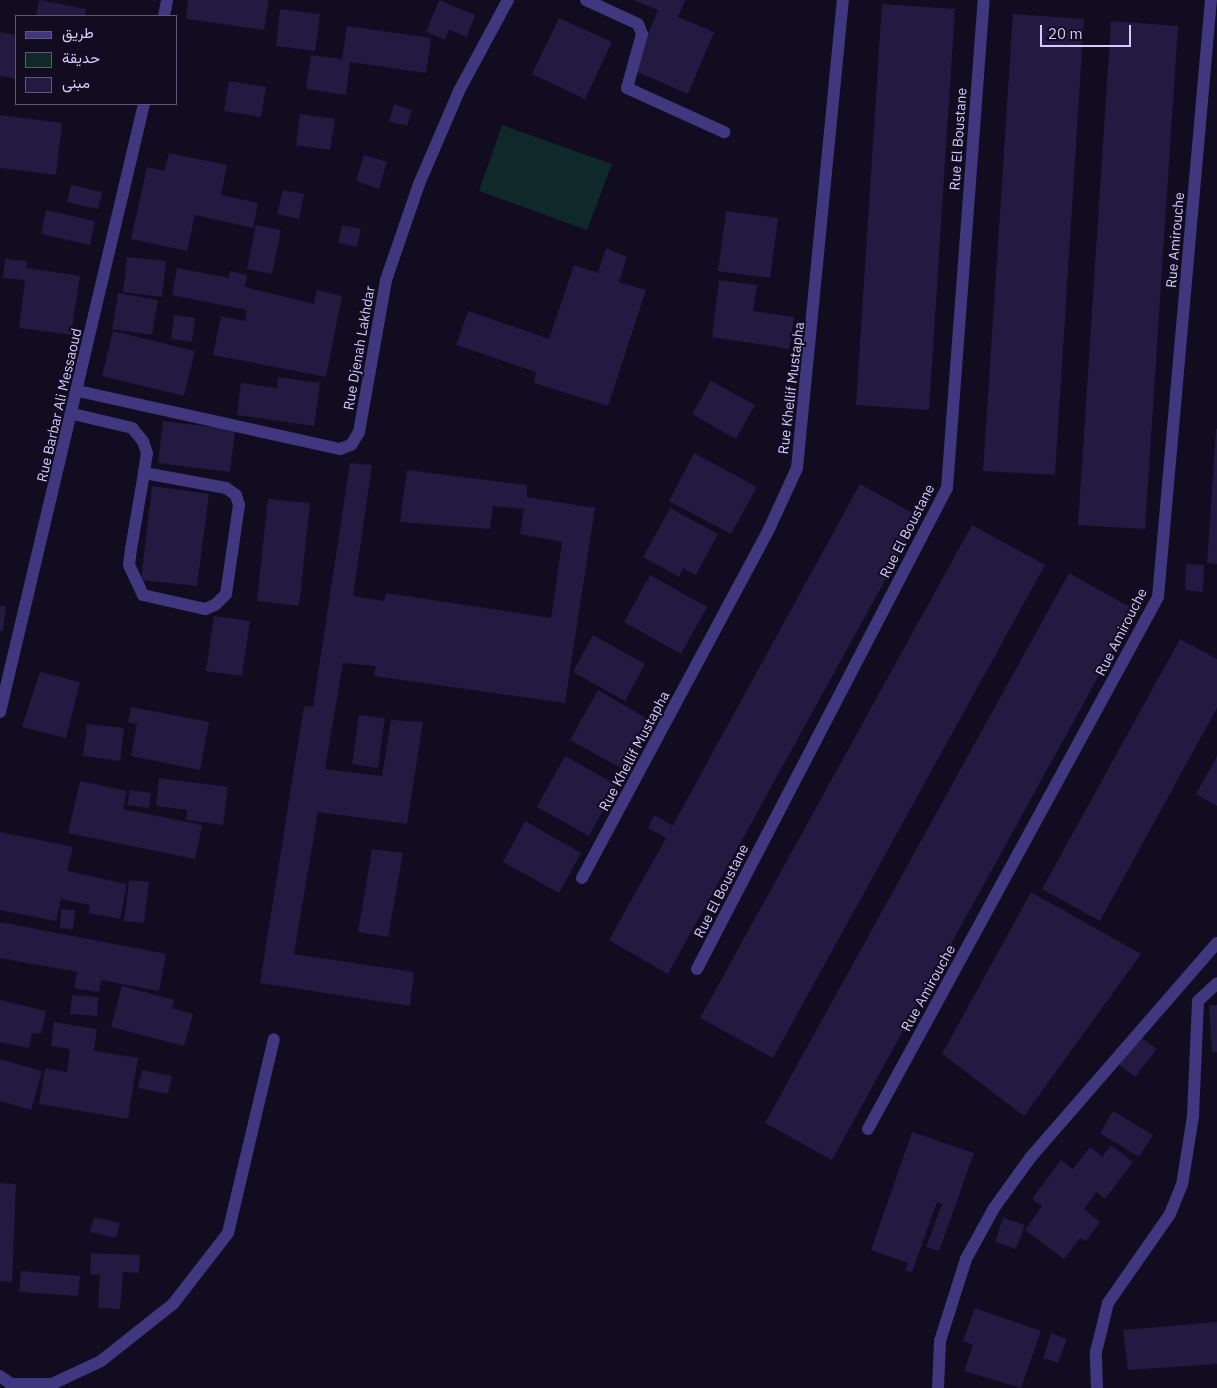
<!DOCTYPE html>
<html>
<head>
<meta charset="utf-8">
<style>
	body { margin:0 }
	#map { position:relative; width:1217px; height:1388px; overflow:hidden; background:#110c1f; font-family:"IBM Plex Sans",Vazirmatn,sans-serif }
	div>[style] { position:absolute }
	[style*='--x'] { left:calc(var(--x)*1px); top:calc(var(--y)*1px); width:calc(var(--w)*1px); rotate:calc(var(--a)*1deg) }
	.green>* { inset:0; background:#0f2829 }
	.building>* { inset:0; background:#241940 }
	.minor>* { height:12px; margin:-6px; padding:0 6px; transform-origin:6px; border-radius:6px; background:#40377e }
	span { translate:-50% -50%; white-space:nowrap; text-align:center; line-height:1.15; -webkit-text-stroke:4px #110c1f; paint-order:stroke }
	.street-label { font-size:14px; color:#d5cbff }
	.legend { position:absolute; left:15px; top:15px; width:162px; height:90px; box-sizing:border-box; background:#110c1f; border:1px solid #5f5879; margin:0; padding:6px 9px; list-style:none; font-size:15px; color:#d5cbff }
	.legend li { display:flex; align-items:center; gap:10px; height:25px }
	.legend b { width:25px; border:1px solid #5f5879 }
	.scale { position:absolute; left:1040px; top:25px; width:91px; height:22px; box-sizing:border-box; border:2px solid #d5cbff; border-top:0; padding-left:6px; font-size:15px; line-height:18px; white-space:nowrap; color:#d5cbff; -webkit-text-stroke:4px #110c1f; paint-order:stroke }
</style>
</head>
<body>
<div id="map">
	<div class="green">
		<div style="clip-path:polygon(502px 125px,612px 164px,587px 230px,479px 191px)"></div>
	</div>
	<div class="building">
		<div style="clip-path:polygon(39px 0,86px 9px,85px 16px,36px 16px)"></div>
		<div style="clip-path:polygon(188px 0,269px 0,264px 30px,186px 19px)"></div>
		<div style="clip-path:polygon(439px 0,475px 15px,467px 37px,449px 30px,445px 40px,426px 32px)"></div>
		<div style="clip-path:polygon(633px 0,685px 0,678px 17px,714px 32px,688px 94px,633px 70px,658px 10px)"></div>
		<div style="clip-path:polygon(882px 4px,955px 9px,929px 410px,856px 405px)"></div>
		<div style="clip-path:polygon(280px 9px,320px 14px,315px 51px,276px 46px)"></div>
		<div style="clip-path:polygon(1013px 14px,1084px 19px,1055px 475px,983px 471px)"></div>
		<div style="clip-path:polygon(559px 18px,612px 42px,585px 99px,532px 74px)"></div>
		<div style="clip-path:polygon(1111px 21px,1178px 26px,1145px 529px,1078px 525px)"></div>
		<div style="clip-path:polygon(347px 26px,431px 38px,426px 73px,350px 62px,346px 95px,306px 89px,311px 55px,342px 59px)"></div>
		<div style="clip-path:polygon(0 32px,16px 35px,16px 79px,0 76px)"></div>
		<div style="clip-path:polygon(229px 81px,266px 87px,261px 117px,224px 111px)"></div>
		<div style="clip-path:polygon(394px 104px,412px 110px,407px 126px,389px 121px)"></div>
		<div style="clip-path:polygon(300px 114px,335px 119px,330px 150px,296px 145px)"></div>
		<div style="clip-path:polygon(0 115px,62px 123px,56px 175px,0 168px)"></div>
		<div style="clip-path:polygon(169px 153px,227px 165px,221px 195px,258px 203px,253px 228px,195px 215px,187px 251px,131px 239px,147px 167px,164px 171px)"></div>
		<div style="clip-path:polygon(364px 155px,387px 162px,379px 189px,356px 181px)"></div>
		<div style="clip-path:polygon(71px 185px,102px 192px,98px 209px,67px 202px)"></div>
		<div style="clip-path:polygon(283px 190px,304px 194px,299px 219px,277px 214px)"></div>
		<div style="clip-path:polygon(46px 210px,95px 221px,90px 245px,41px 234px)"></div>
		<div style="clip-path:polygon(726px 211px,778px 218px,770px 278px,718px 271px)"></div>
		<div style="clip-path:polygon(256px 225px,281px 230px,272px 274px,247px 269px)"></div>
		<div style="clip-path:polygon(342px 225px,361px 229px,357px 247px,338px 243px)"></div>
		<div style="clip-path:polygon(606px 248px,627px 257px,619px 282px,646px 290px,608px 406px,534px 383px,536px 372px,456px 345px,468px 311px,549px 339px,574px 265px,598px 273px)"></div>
		<div style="clip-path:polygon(127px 257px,166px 261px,162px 297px,123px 292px)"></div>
		<div style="clip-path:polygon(5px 259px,27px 261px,26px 275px,27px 268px,80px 276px,71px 335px,19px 328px,25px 280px,3px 278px)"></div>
		<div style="clip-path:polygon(177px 268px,229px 278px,230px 271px,247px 275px,245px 287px,314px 304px,317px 290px,342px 296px,326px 377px,213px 355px,221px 316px,245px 321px,247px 310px,172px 295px)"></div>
		<div style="clip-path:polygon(719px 280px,757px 285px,753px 311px,794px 317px,789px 349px,712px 337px)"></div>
		<div style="clip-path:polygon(118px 293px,158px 300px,152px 335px,112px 329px)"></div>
		<div style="clip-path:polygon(174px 315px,195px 318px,192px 342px,171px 339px)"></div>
		<div style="clip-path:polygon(113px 331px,195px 351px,184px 396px,102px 376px)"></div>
		<div style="clip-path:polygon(278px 377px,320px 383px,314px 426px,237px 415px,241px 383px,277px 388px)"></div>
		<div style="clip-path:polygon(711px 381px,755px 405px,736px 439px,692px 414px)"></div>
		<div style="clip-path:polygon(163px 421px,235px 430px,230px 472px,158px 463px)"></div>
		<div style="clip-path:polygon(1216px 429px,1217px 429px,1217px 564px,1207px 563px)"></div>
		<div style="clip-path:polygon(694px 453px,757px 487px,731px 534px,669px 501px)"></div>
		<div style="clip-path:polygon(350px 463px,372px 465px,353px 596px,384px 601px,386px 593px,551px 618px,562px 542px,520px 534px,524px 509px,493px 506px,490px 529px,400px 522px,407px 470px,527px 485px,527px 497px,595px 508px,565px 703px,374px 676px,376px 666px,343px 663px,325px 769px,382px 776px,391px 720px,423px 722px,407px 824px,318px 812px,294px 954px,414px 972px,410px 1006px,260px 983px,304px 706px,313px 707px)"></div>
		<div style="clip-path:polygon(860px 484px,920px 517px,668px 974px,609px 940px,666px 838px,648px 828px,654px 815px,672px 825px,668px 834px)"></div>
		<div style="clip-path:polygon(152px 486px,209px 494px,197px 586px,141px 580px)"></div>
		<div style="clip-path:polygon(268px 499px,310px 503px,299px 606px,257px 601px)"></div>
		<div style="clip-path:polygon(670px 508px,718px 534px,696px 575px,683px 568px,679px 577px,643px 557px)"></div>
		<div style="clip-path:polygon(972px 525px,1045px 565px,773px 1058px,700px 1018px)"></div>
		<div style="clip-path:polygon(1186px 564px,1204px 565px,1203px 592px,1185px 590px)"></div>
		<div style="clip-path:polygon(1069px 573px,1135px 610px,832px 1160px,765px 1123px)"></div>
		<div style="clip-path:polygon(650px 575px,707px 607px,681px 654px,624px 622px)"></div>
		<div style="clip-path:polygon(0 606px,6px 606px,3px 631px,0 631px)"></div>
		<div style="clip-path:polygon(214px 616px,250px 621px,242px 676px,206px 671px)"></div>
		<div style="clip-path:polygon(593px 635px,645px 664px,625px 701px,573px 672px)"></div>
		<div style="clip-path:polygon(1180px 639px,1217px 659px,1217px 708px,1100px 921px,1042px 889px)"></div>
		<div style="clip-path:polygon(40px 672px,80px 682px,66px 738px,22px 727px)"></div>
		<div style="clip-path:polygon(598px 690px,653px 722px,626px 771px,570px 740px)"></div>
		<div style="clip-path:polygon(131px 707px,209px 722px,200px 770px,131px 756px,137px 724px,128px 722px)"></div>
		<div style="clip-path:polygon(359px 715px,385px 718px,378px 768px,352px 764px)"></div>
		<div style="clip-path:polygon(87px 724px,124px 728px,120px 761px,83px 756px)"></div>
		<div style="clip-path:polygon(565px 756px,617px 785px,589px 836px,537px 807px)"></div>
		<div style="clip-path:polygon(1217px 756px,1217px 806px,1196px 794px)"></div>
		<div style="clip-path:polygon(159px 778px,228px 787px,223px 825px,186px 820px,187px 810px,156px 806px)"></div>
		<div style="clip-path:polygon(80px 781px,127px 791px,123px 809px,202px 825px,195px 859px,68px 833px)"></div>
		<div style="clip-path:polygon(130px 790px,151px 793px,149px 808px,127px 805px)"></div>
		<div style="clip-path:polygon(525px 821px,581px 853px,559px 893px,503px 862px)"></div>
		<div style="clip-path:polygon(0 832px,73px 847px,67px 871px,127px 884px,120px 919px,88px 913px,90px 905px,61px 899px,56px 921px,0 910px)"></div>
		<div style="clip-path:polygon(372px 849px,403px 853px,388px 937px,358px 932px)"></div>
		<div style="clip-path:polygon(129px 880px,149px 882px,144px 923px,124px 921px)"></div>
		<div style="clip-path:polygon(1031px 892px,1141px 954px,1024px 1116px,942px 1054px)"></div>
		<div style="clip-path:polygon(61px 909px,75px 910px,73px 929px,60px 928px)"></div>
		<div style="clip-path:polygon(0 922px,166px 954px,159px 991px,101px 980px,99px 992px,74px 988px,77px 972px,0 958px)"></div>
		<div style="clip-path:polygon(122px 986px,174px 1000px,172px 1008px,193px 1014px,184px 1046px,111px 1027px)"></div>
		<div style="clip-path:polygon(72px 995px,98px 997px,97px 1016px,70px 1014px)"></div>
		<div style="clip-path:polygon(0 1000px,46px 1011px,41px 1034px,32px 1033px,29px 1048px,0 1042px)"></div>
		<div style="clip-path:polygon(1209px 1005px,1217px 1005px,1217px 1052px,1212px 1052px)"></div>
		<div style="clip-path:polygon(54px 1022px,97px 1029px,94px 1051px,138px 1058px,128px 1119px,39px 1104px,45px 1068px,67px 1072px,70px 1049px,51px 1046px)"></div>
		<div style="clip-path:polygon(1140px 1037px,1157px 1049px,1135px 1077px,1119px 1065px)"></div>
		<div style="clip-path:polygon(0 1059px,42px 1071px,31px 1110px,0 1101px)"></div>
		<div style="clip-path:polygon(142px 1070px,172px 1076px,168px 1094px,138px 1088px)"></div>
		<div style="clip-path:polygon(1113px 1111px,1153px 1135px,1139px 1157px,1100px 1133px)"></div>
		<div style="clip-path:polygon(912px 1132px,974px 1153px,939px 1251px,926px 1247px,942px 1204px,937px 1202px,912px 1272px,905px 1270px,908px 1263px,871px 1250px)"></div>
		<div style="clip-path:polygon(1111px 1145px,1133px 1162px,1105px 1199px,1096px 1192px,1084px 1209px,1100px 1222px,1086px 1241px,1080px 1238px,1064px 1259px,1025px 1230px,1042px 1206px,1032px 1199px,1061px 1160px,1073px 1169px,1090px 1147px,1102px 1156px,1099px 1161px)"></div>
		<div style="clip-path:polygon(0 1183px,16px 1184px,12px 1282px,0 1281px)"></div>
		<div style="clip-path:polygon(94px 1217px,120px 1223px,116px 1238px,90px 1232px)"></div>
		<div style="clip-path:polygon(1003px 1218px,1025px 1225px,1016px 1249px,995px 1242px)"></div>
		<div style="clip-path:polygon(91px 1253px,140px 1255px,139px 1273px,123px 1272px,120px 1309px,98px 1308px,100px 1275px,90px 1274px)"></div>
		<div style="clip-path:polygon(21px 1271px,80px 1276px,78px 1296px,19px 1292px)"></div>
		<div style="clip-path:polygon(975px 1308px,1041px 1331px,1021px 1388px,964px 1371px,973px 1345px,963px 1341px)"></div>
		<div style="clip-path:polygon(1217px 1322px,1217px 1364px,1128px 1370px,1123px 1330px)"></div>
		<div style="clip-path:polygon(1051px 1333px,1067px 1339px,1058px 1363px,1043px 1358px)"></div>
	</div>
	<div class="minor">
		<div style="--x:586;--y:0;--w:57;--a:24.8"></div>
		<div style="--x:638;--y:24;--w:11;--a:68"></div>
		<div style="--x:642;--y:34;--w:56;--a:105.5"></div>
		<div style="--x:627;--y:88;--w:107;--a:24.4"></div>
		<div style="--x:164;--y:16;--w:16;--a:-79"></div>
		<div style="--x:78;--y:391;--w:268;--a:12.5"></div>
		<div style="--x:340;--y:449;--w:12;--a:-20"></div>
		<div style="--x:351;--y:445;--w:15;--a:-58"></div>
		<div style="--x:359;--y:432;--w:154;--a:-79.9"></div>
		<div style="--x:386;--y:280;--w:102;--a:-71"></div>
		<div style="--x:419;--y:184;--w:103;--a:-66.7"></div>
		<div style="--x:460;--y:89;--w:101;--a:-61.7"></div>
		<div style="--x:73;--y:414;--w:61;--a:13.3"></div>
		<div style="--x:132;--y:428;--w:17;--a:50"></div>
		<div style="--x:143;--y:441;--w:13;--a:72"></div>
		<div style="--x:147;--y:453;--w:20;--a:99"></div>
		<div style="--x:144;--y:473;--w:77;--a:99.7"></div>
		<div style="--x:131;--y:549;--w:16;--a:97"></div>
		<div style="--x:129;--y:565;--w:33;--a:65"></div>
		<div style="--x:143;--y:595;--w:64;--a:12.7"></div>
		<div style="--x:205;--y:609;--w:11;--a:-22"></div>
		<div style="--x:215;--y:605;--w:16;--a:-45"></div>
		<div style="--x:226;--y:594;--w:90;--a:-81.7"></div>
		<div style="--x:239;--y:505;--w:10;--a:-107"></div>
		<div style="--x:236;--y:495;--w:12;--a:-145"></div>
		<div style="--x:226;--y:488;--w:83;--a:-169.6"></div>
		<div style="--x:0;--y:712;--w:625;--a:-76.68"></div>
		<div style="--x:582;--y:878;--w:396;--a:-61.8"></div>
		<div style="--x:769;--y:529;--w:67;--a:-65.3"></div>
		<div style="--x:797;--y:468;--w:470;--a:-84.4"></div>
		<div style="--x:697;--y:969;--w:542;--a:-62.54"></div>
		<div style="--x:947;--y:488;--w:489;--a:-85.7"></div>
		<div style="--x:868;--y:1129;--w:606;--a:-61.4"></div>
		<div style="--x:1158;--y:597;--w:599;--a:-84.93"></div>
		<div style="--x:0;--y:1376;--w:14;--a:36"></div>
		<div style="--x:11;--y:1384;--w:41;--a:0"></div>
		<div style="--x:52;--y:1384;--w:54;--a:-25.1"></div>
		<div style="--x:101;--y:1361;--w:92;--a:-38.4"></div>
		<div style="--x:173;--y:1304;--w:90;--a:-52.2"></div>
		<div style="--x:228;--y:1233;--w:199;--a:-76.7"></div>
		<div style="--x:938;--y:1388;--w:47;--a:-87.6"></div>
		<div style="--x:940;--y:1341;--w:86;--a:-72.4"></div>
		<div style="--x:966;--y:1259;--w:58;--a:-61.2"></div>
		<div style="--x:994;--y:1208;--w:62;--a:-54.2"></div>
		<div style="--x:1030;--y:1158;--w:285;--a:-49"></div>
		<div style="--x:1097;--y:1388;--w:36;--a:-92"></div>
		<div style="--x:1096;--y:1352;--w:50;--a:-76.2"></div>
		<div style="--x:1108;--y:1303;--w:108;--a:-55.1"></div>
		<div style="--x:1170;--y:1214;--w:31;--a:-68"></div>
		<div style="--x:1182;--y:1185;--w:70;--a:-80.9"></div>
		<div style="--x:1193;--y:1116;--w:115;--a:-87.5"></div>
		<div style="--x:1198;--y:1001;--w:26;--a:-43"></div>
	</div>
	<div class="street-label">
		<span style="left:958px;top:139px;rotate:-86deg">Rue El Boustane</span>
		<span style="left:1175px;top:240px;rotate:-85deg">Rue Amirouche</span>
		<span style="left:359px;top:348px;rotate:-80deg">Rue Djenah Lakhdar</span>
		<span style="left:791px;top:388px;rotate:-83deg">Rue Khellif Mustapha</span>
		<span style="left:59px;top:405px;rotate:-77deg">Rue Barbar Ali Messaoud</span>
		<span style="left:907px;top:531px;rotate:-63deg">Rue El Boustane</span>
		<span style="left:1121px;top:632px;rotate:-63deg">Rue Amirouche</span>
		<span style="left:634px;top:751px;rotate:-62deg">Rue Khellif Mustapha</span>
		<span style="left:721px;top:891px;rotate:-63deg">Rue El Boustane</span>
		<span style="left:928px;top:988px;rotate:-61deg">Rue Amirouche</span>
	</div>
	<ul class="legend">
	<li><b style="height:6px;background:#40377e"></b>طريق</li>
	<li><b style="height:14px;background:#0f2829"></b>حديقة</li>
	<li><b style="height:14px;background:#241940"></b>مبنى</li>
	</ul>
	<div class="scale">20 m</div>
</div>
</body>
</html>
